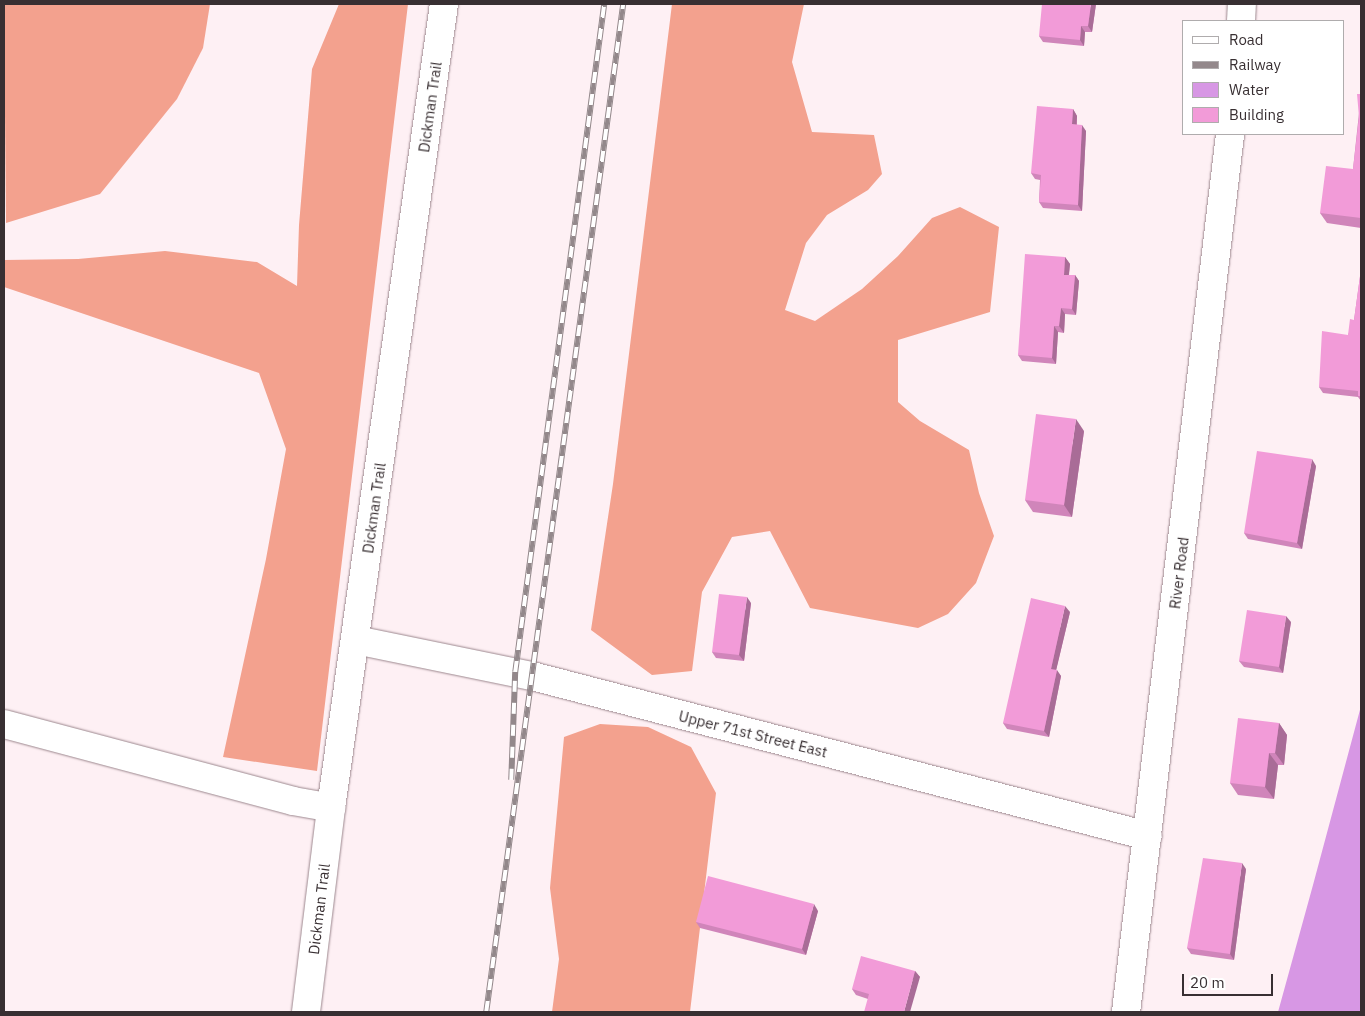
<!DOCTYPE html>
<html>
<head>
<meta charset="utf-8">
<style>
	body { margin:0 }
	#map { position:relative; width:1365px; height:1016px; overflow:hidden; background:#fef0f4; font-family:"IBM Plex Sans",sans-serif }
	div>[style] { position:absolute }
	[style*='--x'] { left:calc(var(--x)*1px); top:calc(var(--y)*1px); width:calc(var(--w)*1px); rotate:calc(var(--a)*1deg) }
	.forest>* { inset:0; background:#f3a18e }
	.water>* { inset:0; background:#d797e4 }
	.roads { filter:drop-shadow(0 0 1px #9c878e) drop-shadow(0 0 1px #9c878e) }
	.minor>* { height:28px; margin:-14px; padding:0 14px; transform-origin:14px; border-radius:14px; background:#fff }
	.rail>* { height:5.5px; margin-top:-2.75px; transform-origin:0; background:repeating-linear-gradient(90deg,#fff 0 11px,#93888b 0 22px); box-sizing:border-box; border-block:1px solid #93888b }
	.wall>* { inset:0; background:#d085ba }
	.shaded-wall>* { inset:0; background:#a96c97 }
	.building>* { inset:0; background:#f29bd8 }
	span { translate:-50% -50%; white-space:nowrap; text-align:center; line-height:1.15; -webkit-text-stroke:5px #fff; paint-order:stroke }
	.street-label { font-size:15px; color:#382f32 }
	.frame { position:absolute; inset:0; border:5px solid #382f32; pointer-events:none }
	.legend { position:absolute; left:1182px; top:20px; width:162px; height:115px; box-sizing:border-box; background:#fff; border:1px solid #afacad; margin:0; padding:6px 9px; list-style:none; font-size:15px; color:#382f32 }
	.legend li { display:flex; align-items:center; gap:10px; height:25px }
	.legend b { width:25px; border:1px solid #afacad }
	.scale { position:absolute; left:1182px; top:974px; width:91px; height:22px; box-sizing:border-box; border:2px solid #382f32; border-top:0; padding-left:6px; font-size:15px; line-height:18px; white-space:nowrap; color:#382f32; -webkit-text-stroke:4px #fff; paint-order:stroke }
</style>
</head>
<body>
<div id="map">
	<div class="forest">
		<div style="clip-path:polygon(4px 4px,210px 4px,203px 48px,177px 99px,100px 194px,6px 223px)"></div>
		<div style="clip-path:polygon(339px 4px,408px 4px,317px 771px,223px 757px,266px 559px,286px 449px,259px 373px,4px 287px,4px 260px,78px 259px,165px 251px,257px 262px,297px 286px,299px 225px,312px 69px)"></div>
		<div style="clip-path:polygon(672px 4px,804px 4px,792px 62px,812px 132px,874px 135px,882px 174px,868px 190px,827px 215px,806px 243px,785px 310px,815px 321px,862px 289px,898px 256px,932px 218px,960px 207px,999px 227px,990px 312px,898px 340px,898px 402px,920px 421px,969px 450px,979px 493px,994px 536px,976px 583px,948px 614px,918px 628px,810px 608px,770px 531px,732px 537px,702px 592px,692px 671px,652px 675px,591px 630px,613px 484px)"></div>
		<div style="clip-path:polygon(600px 724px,648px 727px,691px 747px,716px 793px,690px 1012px,552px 1012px,559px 959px,550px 888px,564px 737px)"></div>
	</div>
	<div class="water">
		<div style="clip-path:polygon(1361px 706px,1361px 1012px,1278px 1012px,1313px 885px)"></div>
	</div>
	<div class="roads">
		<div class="minor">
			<div style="--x:1241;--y:21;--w:17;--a:-87"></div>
			<div style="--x:356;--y:640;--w:180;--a:11.6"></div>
			<div style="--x:532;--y:676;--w:636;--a:14.56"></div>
			<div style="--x:4;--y:724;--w:299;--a:14.9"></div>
			<div style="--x:293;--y:801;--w:39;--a:10"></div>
			<div style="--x:306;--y:1012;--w:206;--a:-83"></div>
			<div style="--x:331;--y:808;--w:812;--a:-82"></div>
			<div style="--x:1126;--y:1012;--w:884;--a:-83.24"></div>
		</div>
	</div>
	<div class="rail">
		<div style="--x:511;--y:780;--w:108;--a:-87.9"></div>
		<div style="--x:515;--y:672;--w:674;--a:-82.41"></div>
		<div style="--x:486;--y:1012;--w:1017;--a:-82.26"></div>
	</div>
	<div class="wall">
		<div style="clip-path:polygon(1096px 4px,1092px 32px,1085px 32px,1084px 46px,1043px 42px,1039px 36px)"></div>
		<div style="clip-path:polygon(1361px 94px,1361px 228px,1327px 223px,1320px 213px,1353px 169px)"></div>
		<div style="clip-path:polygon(1073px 109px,1077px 116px,1077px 125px,1086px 131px,1082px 211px,1043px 208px,1039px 202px,1040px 180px,1035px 179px,1031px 173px)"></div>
		<div style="clip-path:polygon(1065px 257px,1070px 264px,1069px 275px,1075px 275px,1079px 281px,1076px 315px,1065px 314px,1064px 333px,1058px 332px,1056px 364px,1022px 361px,1018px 355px)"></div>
		<div style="clip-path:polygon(1361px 269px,1361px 401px,1358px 397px,1323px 393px,1319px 387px,1348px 335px,1354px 320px)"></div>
		<div style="clip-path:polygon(1084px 431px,1072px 517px,1033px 512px,1025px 500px)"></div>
		<div style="clip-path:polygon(1316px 466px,1302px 549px,1248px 539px,1244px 533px)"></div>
		<div style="clip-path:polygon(751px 603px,744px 661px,716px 658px,712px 652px)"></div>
		<div style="clip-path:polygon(1070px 612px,1056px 670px,1061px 676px,1049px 737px,1007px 729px,1003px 723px)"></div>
		<div style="clip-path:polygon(1291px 622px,1283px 673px,1244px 667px,1239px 661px)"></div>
		<div style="clip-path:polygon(1279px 723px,1287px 735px,1284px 765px,1278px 765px,1274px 799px,1238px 795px,1230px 783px)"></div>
		<div style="clip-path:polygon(1246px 869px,1234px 960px,1191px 954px,1187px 948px)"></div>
		<div style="clip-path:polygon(818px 911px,806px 955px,700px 928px,696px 922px)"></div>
		<div style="clip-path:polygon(915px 971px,920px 977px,868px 999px,856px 995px,852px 989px)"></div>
	</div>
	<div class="shaded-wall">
		<div style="clip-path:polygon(1091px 4px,1096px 4px,1092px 32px,1088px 26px)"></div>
		<div style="clip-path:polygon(1081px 26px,1085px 32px,1084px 46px,1080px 40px)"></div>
		<div style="clip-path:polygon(1073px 109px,1077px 116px,1076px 130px,1072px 124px)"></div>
		<div style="clip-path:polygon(1082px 125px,1086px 131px,1082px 211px,1078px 205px)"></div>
		<div style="clip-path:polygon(1065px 257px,1070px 264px,1068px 281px,1064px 275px)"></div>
		<div style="clip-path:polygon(1075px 275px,1079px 281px,1076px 315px,1072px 309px)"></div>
		<div style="clip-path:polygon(1061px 308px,1065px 314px,1064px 333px,1059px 326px)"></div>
		<div style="clip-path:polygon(1054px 326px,1058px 332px,1056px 364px,1052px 358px)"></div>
		<div style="clip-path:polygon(1076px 419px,1084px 431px,1072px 517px,1064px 505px)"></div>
		<div style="clip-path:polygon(1312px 459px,1316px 466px,1302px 549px,1297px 543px)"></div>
		<div style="clip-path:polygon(747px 597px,751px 603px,744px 661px,739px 655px)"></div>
		<div style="clip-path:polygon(1065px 606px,1070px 612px,1055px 675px,1051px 669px)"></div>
		<div style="clip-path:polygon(1286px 616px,1291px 622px,1283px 673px,1279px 667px)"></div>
		<div style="clip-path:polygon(1057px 670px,1061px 676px,1049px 737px,1044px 731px)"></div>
		<div style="clip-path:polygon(1279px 723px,1287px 735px,1284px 765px,1275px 753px)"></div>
		<div style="clip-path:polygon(1269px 753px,1278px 765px,1274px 799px,1265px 787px)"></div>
		<div style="clip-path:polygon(1242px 863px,1246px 869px,1234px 960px,1230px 954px)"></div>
		<div style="clip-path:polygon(814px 904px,818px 911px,806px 955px,802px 949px)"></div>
		<div style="clip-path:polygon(915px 971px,920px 977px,910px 1012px,904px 1012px)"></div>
	</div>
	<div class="building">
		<div style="clip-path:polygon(1042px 4px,1091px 4px,1088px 26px,1081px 26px,1080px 40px,1039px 36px)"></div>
		<div style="clip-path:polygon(1357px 94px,1361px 94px,1361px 218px,1320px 213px,1326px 166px,1353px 169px,1359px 117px)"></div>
		<div style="clip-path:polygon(1037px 106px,1073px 109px,1072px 124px,1082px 125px,1078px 205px,1039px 202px,1041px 175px,1031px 173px)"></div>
		<div style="clip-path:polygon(1025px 254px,1065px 257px,1064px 275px,1075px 275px,1072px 309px,1061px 308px,1059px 326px,1054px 326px,1052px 358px,1018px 355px)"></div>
		<div style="clip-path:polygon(1361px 269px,1361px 396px,1358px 396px,1358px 391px,1319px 387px,1322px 331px,1348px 335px,1350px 319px,1354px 320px)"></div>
		<div style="clip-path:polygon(1036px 414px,1076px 419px,1064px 505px,1025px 500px)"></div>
		<div style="clip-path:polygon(1257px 451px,1312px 459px,1297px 543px,1244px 533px)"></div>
		<div style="clip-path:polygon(719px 594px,747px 597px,739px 655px,712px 652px)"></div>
		<div style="clip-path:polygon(1031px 598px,1065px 606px,1051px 669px,1057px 670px,1044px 731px,1003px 723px)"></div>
		<div style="clip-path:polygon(1247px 610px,1286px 616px,1279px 667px,1239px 661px)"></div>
		<div style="clip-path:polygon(1238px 718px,1279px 723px,1275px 753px,1269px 753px,1265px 787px,1230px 783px)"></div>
		<div style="clip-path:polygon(1203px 858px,1242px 863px,1230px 954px,1187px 948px)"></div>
		<div style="clip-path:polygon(708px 876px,814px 904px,802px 949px,696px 922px)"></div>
		<div style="clip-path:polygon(861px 956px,915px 971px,904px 1012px,864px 1012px,869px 994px,852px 989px)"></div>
	</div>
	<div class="street-label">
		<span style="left:430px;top:107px;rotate:-82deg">Dickman Trail</span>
		<span style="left:374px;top:508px;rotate:-82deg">Dickman Trail</span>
		<span style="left:1179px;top:573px;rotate:-83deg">River Road</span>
		<span style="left:753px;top:734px;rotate:14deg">Upper 71st Street East</span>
		<span style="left:319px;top:909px;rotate:-83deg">Dickman Trail</span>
	</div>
	<div class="frame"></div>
	<ul class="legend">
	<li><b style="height:6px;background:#fff"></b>Road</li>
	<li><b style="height:6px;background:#93888b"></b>Railway</li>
	<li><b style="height:14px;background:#d797e4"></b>Water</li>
	<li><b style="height:14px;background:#f29bd8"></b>Building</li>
	</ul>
	<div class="scale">20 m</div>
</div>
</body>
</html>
